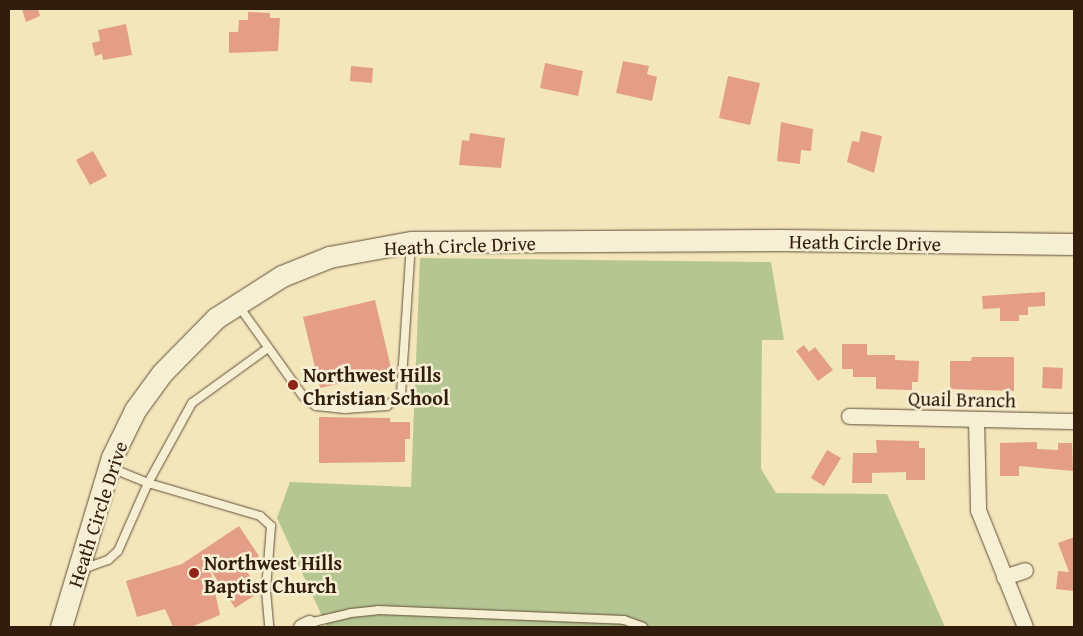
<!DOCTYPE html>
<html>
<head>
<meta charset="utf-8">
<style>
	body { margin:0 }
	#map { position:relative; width:1083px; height:636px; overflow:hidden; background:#f3e6bb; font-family:"Gentium Book Plus",serif }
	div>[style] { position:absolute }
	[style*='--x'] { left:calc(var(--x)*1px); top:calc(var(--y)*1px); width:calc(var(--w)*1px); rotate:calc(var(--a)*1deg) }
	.green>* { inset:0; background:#b6c693 }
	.building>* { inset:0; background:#e49e87 }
	.roads { filter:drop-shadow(0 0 1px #624f38) drop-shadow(0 0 1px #624f38) }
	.lane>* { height:8px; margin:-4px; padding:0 4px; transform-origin:4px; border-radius:4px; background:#f7efd3 }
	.street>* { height:15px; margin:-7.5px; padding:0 7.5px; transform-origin:7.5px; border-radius:7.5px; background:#f7efd3 }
	.secondary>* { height:21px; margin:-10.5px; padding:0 10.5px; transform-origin:10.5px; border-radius:10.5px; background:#f7efd3 }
	.dots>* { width:14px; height:14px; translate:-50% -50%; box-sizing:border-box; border:2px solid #f7efd3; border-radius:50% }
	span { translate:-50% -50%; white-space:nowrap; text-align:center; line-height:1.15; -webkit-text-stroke:5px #f7efd3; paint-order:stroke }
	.street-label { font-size:20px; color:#321d0d }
	.poi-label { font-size:20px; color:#321d0d; font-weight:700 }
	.left { translate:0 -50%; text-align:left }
	.frame { position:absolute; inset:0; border:10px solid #321d0d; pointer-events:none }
</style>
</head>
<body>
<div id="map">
	<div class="green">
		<div style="clip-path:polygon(420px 258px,771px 262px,784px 340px,762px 340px,761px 469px,776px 493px,887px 494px,945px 627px,327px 627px,277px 518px,290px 482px,411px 487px)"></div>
	</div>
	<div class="building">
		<div style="clip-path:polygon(22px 9px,38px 9px,40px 16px,26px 22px)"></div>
		<div style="clip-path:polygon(248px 12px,270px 13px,270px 18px,280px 18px,278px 51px,229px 53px,229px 32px,238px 32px,239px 20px,248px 20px)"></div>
		<div style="clip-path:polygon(126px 24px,132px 55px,103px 60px,102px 54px,95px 56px,92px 43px,100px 41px,98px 30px)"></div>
		<div style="clip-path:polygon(623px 61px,649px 66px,647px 74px,657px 77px,652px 101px,616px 93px)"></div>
		<div style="clip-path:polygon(545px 63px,583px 71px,578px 96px,540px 88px)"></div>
		<div style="clip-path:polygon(351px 66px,373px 68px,372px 83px,350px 81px)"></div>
		<div style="clip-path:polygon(728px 76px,760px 83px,750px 125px,719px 118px)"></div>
		<div style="clip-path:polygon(781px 122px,813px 129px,811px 151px,801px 150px,800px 164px,777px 161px)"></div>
		<div style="clip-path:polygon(861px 131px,882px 136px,874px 173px,847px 162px,852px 141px,859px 142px)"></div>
		<div style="clip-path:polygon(470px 133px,505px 138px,501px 168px,459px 165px,462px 140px,469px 141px)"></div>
		<div style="clip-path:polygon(93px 151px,107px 176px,90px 185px,76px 160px)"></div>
		<div style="clip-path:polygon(1045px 292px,1045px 306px,1028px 307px,1028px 315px,1019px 315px,1019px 321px,1000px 321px,1000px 308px,983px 309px,982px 296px)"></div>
		<div style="clip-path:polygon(375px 300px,392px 372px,320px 388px,303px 317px)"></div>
		<div style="clip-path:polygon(842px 344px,867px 344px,867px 355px,895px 355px,895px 360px,919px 361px,918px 382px,912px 382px,912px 390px,876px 389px,876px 377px,853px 377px,853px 369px,842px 369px)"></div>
		<div style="clip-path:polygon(804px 345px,809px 352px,815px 347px,833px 370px,818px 381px,796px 351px)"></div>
		<div style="clip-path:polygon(972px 357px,1014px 357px,1014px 391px,950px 389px,950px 361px,971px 361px)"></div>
		<div style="clip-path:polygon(1043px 367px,1063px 368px,1062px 389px,1042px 388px)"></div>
		<div style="clip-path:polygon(319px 417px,390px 418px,390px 422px,410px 422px,410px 439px,405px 439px,405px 462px,319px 463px)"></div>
		<div style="clip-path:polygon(876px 440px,919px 441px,919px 448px,925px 448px,925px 480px,906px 480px,906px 472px,872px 473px,872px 483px,852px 483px,853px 453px,877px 453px)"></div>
		<div style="clip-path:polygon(1037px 442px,1037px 449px,1058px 450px,1058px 443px,1072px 443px,1073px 471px,1019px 466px,1019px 476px,1000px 476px,1000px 443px)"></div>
		<div style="clip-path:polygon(827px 450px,841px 458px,824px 486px,811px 478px)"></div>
		<div style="clip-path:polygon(239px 526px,259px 556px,244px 567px,260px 592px,235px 608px,210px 569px,220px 615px,191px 627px,173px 627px,165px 609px,137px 617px,126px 581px,182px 564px)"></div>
		<div style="clip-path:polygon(1074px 537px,1074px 591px,1056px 589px,1058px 571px,1069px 572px,1058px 543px)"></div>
	</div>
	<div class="roads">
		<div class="lane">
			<div style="--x:238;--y:305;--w:112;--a:54.5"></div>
			<div style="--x:303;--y:396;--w:16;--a:38"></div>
			<div style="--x:316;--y:406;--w:29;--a:6"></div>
			<div style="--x:345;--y:409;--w:42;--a:-4.1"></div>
			<div style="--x:387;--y:406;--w:18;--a:-41"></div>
			<div style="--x:401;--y:394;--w:151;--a:-86.2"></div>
			<div style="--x:111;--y:468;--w:40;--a:22"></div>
			<div style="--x:148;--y:483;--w:117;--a:16.4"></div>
			<div style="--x:260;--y:516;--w:15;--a:42"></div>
			<div style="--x:271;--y:526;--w:64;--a:94.5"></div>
			<div style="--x:266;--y:590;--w:37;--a:85"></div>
			<div style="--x:83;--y:569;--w:27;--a:-20"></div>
			<div style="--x:108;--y:560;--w:13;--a:-42"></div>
			<div style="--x:118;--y:551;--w:74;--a:-66.2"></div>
			<div style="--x:148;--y:483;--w:91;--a:-61.2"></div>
			<div style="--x:192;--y:403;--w:94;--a:-35.9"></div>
			<div style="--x:309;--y:623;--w:43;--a:-13.4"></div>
			<div style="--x:351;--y:613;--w:27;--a:-6"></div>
			<div style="--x:378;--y:610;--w:246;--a:2.3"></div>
			<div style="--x:624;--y:620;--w:20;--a:20"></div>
		</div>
		<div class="street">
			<div style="--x:849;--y:416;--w:225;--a:1.3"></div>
			<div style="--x:976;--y:419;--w:91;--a:88.7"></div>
			<div style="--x:978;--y:510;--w:126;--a:68.1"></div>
			<div style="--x:1004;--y:577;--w:22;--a:-18"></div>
			<div style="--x:301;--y:627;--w:9;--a:-27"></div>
		</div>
		<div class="secondary">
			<div style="--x:61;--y:627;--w:177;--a:-73.3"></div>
			<div style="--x:112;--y:457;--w:52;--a:-63.9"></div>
			<div style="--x:135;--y:410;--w:46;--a:-53.9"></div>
			<div style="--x:162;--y:373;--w:77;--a:-45.5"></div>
			<div style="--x:216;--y:318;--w:78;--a:-32.5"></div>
			<div style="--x:282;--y:276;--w:51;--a:-22"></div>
			<div style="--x:329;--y:257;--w:83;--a:-10.4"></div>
			<div style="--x:411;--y:242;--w:370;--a:-0.3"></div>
			<div style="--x:781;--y:240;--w:293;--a:0.8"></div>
		</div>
	</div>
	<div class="dots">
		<div style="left:293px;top:385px;background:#8f2418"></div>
		<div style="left:194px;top:573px;background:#8f2418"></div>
	</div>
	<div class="street-label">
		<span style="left:865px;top:242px;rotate:1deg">Heath Circle Drive</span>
		<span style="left:460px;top:245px;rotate:-2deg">Heath Circle Drive</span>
		<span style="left:962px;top:399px;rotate:1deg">Quail Branch</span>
		<span style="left:97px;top:514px;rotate:-72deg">Heath Circle Drive</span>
	</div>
	<div class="poi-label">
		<span class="left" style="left:303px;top:386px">Northwest Hills<br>Christian School</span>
		<span class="left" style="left:204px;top:574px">Northwest Hills<br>Baptist Church</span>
	</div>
	<div class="frame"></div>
</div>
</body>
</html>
